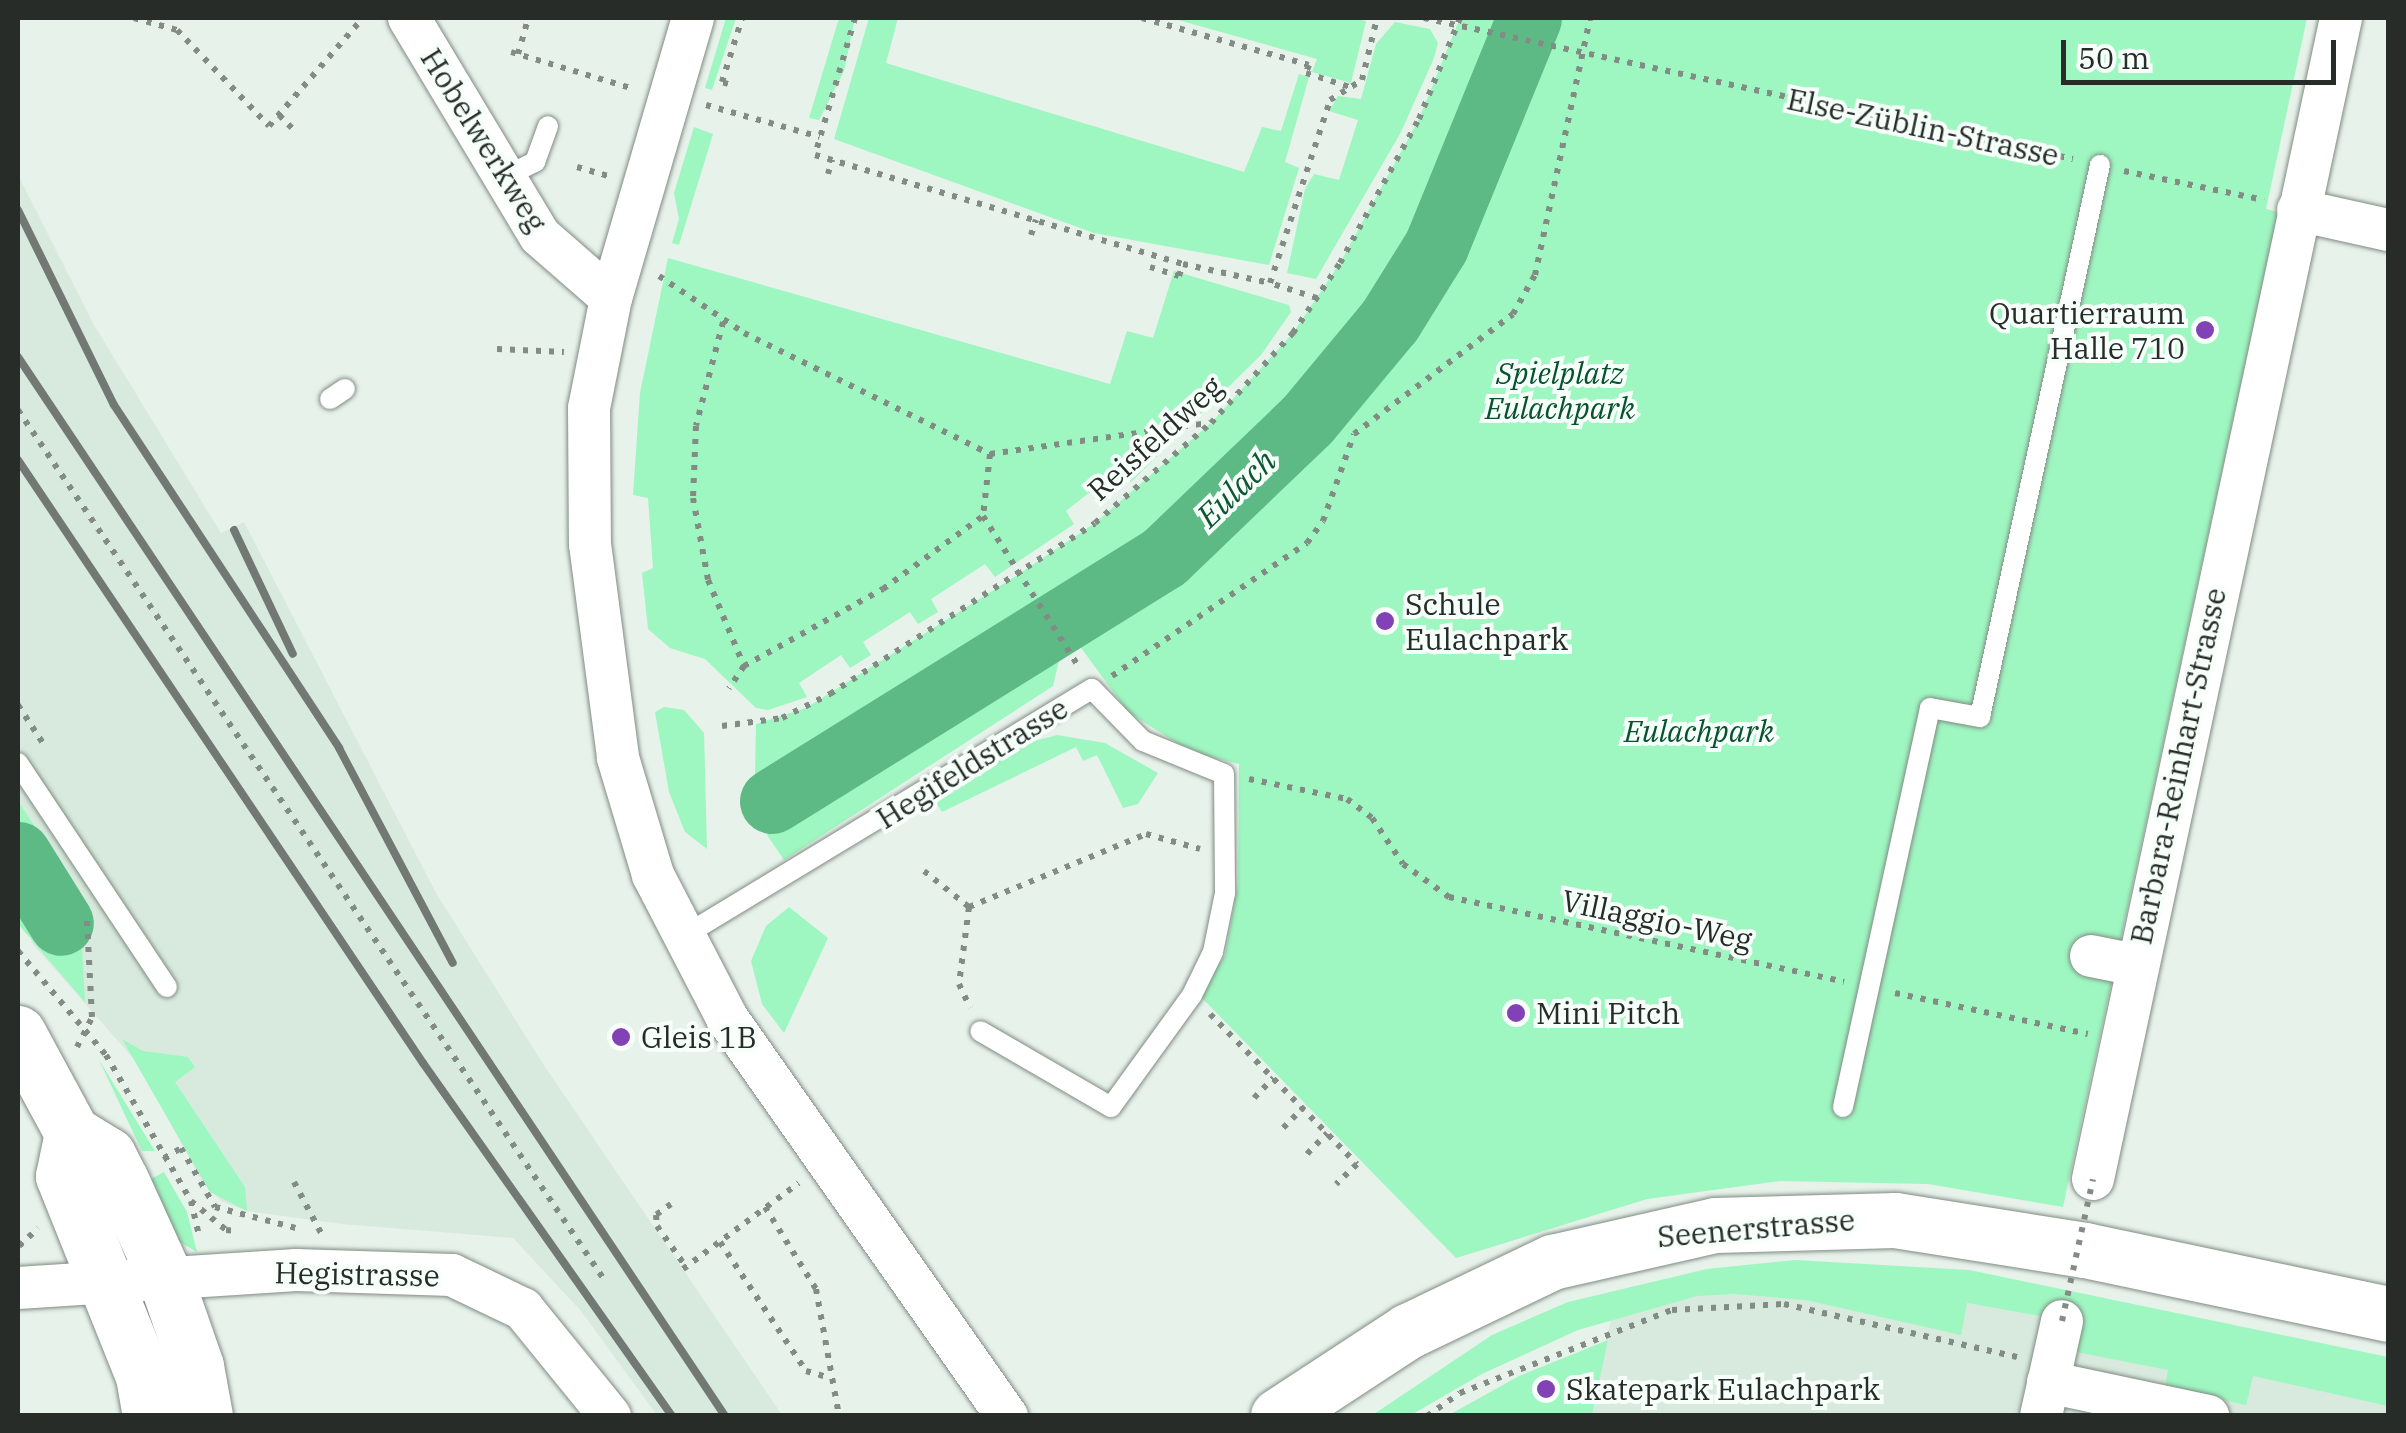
<!DOCTYPE html>
<html>
<head>
<meta charset="utf-8">
<style>
	body { margin:0 }
	#map { position:relative; width:2406px; height:1433px; overflow:hidden; background:#e7f2ea; font-family:"IBM Plex Serif",serif }
	div>[style] { position:absolute }
	[style*='--x'] { left:calc(var(--x)*1px); top:calc(var(--y)*1px); width:calc(var(--w)*1px); rotate:calc(var(--a)*1deg) }
	.built>* { inset:0; background:#d7eadd }
	.green>* { inset:0; background:#9ef6c0 }
	.river>* { height:65px; margin:-32.5px; padding:0 32.5px; transform-origin:32.5px; border-radius:32.5px; background:#5eba85 }
	.path>* { height:6px; margin-top:-3px; transform-origin:0; background:repeating-linear-gradient(90deg,#838b85 0 5px,transparent 0 13px) }
	.roads { filter:drop-shadow(0 0 2px #808b84) drop-shadow(0 0 2px #808b84) }
	.service>* { height:20px; margin:-10px; padding:0 10px; transform-origin:10px; border-radius:10px; background:#fff }
	.minor>* { height:42px; margin:-21px; padding:0 21px; transform-origin:21px; border-radius:21px; background:#fff }
	.secondary>* { height:55px; margin:-27.5px; padding:0 27.5px; transform-origin:27.5px; border-radius:27.5px; background:#fff }
	.primary>* { height:55px; margin:-27.5px; padding:0 27.5px; transform-origin:27.5px; border-radius:27.5px; background:#fff }
	.rail>* { height:8px; margin:-4px; padding:0 4px; transform-origin:4px; border-radius:4px; background:#727974 }
	.path-bridge>* { height:6px; margin-top:-3px; transform-origin:0; background:repeating-linear-gradient(90deg,#838b85 0 5px,transparent 0 13px) }
	.dots>* { width:28px; height:28px; translate:-50% -50%; box-sizing:border-box; border:5px solid #f6fff9; border-radius:50% }
	span { translate:-50% -50%; white-space:nowrap; text-align:center; line-height:1.15; -webkit-text-stroke:8px #f6fff9; paint-order:stroke }
	.street-label { font-size:30px; color:#282c29 }
	.poi-label { font-size:30px; color:#282c29 }
	.right { translate:-100% -50%; text-align:right }
	.left { translate:0 -50%; text-align:left }
	.park-label { font-size:30px; color:#08522f; font-style:italic }
	.water-label { font-size:32px; color:#0e5532; font-style:italic }
	.frame { position:absolute; inset:0; border:20px solid #282c29; pointer-events:none }
	.scale { position:absolute; left:2061px; top:40px; width:275px; height:45px; box-sizing:border-box; border:5px solid #282c29; border-top:0; padding-left:12px; font-size:30px; line-height:35px; white-space:nowrap; color:#282c29; -webkit-text-stroke:8px #f6fff9; paint-order:stroke }
</style>
</head>
<body>
<div id="map">
	<div class="built">
		<div style="clip-path:polygon(18px 175px,94px 325px,221px 533px,244px 522px,436px 893px,543px 1064px,782px 1415px,657px 1415px,581px 1311px,513px 1238px,342px 1224px,247px 1211px,221px 1201px,201px 1180px,140px 1066px,31px 942px,83px 911px,18px 810px)"></div>
		<div style="clip-path:polygon(1752px 1291px,1967px 1303px,2040px 1316px,2388px 1391px,2388px 1416px,1592px 1416px,1612px 1313px,1684px 1292px)"></div>
	</div>
	<div class="green">
		<div style="clip-path:polygon(726px 18px,736px 18px,712px 90px,705px 88px)"></div>
		<div style="clip-path:polygon(839px 18px,855px 18px,844px 71px,819px 120px,809px 118px)"></div>
		<div style="clip-path:polygon(869px 18px,898px 18px,886px 63px,1244px 172px,1262px 127px,1281px 131px,1299px 74px,1309px 77px,1285px 162px,1299px 168px,1269px 265px,1094px 233px,834px 139px)"></div>
		<div style="clip-path:polygon(1171px 18px,1351px 18px,1366px 21px,1351px 83px,1312px 72px,1317px 59px)"></div>
		<div style="clip-path:polygon(1460px 18px,2307px 18px,2266px 209px,2278px 212px,2063px 1207px,1928px 1184px,1780px 1181px,1647px 1199px,1456px 1258px,1200px 996px,1225px 955px,1238px 884px,1239px 764px,1191px 752px,1128px 712px,1079px 645px,1060px 656px,1053px 686px,784px 860px,767px 835px,786px 821px,755px 775px,756px 724px,806px 708px,1019px 574px,1095px 523px,1211px 423px,1293px 333px,1340px 263px,1419px 119px)"></div>
		<div style="clip-path:polygon(1395px 22px,1430px 29px,1438px 43px,1434px 58px,1401px 132px,1316px 279px,1287px 273px,1305px 189px,1314px 174px,1339px 180px,1358px 120px,1329px 111px,1338px 96px,1361px 99px,1376px 44px)"></div>
		<div style="clip-path:polygon(694px 127px,713px 134px,679px 245px,672px 243px,679px 219px,674px 193px)"></div>
		<div style="clip-path:polygon(668px 258px,1110px 384px,1127px 331px,1153px 338px,1174px 271px,1289px 305px,1291px 312px,1261px 355px,1131px 482px,1119px 469px,1066px 511px,1074px 524px,995px 577px,985px 564px,931px 599px,938px 612px,918px 624px,910px 612px,863px 642px,871px 655px,850px 668px,841px 655px,799px 683px,807px 697px,768px 710px,756px 708px,705px 659px,670px 648px,648px 629px,642px 573px,653px 568px,648px 498px,633px 495px,640px 393px)"></div>
		<div style="clip-path:polygon(664px 707px,684px 710px,704px 733px,707px 849px,685px 832px,669px 792px,655px 712px)"></div>
		<div style="clip-path:polygon(1057px 735px,1105px 743px,1158px 773px,1138px 804px,1123px 808px,1097px 755px,1083px 761px,1076px 747px,942px 812px,933px 798px,1020px 745px)"></div>
		<div style="clip-path:polygon(18px 801px,87px 907px,80px 912px,85px 1002px,18px 924px)"></div>
		<div style="clip-path:polygon(789px 907px,828px 938px,784px 1033px,762px 1004px,751px 961px,766px 926px)"></div>
		<div style="clip-path:polygon(122px 1039px,143px 1051px,188px 1057px,195px 1067px,175px 1082px,245px 1187px,247px 1211px,210px 1192px)"></div>
		<div style="clip-path:polygon(99px 1060px,155px 1151px,142px 1151px)"></div>
		<div style="clip-path:polygon(164px 1172px,187px 1212px,197px 1252px,173px 1238px,143px 1183px)"></div>
		<div style="clip-path:polygon(1795px 1260px,1969px 1270px,2388px 1357px,2388px 1406px,2253px 1376px,2246px 1405px,2165px 1387px,2168px 1370px,2076px 1352px,2051px 1318px,1967px 1303px,1961px 1335px,1806px 1300px,1734px 1294px,1697px 1296px,1578px 1330px,1482px 1374px,1411px 1415px,1371px 1416px,1492px 1335px,1568px 1302px,1707px 1269px)"></div>
		<div style="clip-path:polygon(1608px 1340px,1592px 1415px,1449px 1415px,1519px 1376px)"></div>
	</div>
	<div class="river">
		<div style="--x:772;--y:801;--w:462;--a:-31.9"></div>
		<div style="--x:1164;--y:557;--w:198;--a:-43.8"></div>
		<div style="--x:1307;--y:420;--w:130;--a:-50.3"></div>
		<div style="--x:1390;--y:320;--w:87;--a:-58.1"></div>
		<div style="--x:1436;--y:246;--w:246;--a:-67.8"></div>
		<div style="--x:18;--y:854;--w:81;--a:58.1"></div>
	</div>
	<div class="path">
		<div style="--x:134;--y:18;--w:45;--a:15.6"></div>
		<div style="--x:177;--y:30;--w:133;--a:46.2"></div>
		<div style="--x:269;--y:126;--w:143;--a:-49"></div>
		<div style="--x:855;--y:18;--w:143;--a:106.3"></div>
		<div style="--x:815;--y:155;--w:384;--a:16.5"></div>
		<div style="--x:1183;--y:264;--w:89;--a:12.3"></div>
		<div style="--x:1142;--y:18;--w:173;--a:15.7"></div>
		<div style="--x:1309;--y:65;--w:9;--a:111"></div>
		<div style="--x:1306;--y:73;--w:46;--a:17.7"></div>
		<div style="--x:1424;--y:18;--w:664;--a:12.26"></div>
		<div style="--x:511;--y:52;--w:128;--a:16.7"></div>
		<div style="--x:518;--y:54;--w:37;--a:-74"></div>
		<div style="--x:728;--y:84;--w:6;--a:-162"></div>
		<div style="--x:722;--y:82;--w:67;--a:-72.6"></div>
		<div style="--x:706;--y:105;--w:118;--a:15.7"></div>
		<div style="--x:279;--y:115;--w:23;--a:45"></div>
		<div style="--x:577;--y:167;--w:32;--a:16"></div>
		<div style="--x:2124;--y:171;--w:143;--a:11.7"></div>
		<div style="--x:828;--y:174;--w:15;--a:-74"></div>
		<div style="--x:1031;--y:235;--w:16;--a:-72"></div>
		<div style="--x:1150;--y:267;--w:30;--a:17"></div>
		<div style="--x:1179;--y:276;--w:13;--a:-72"></div>
		<div style="--x:659;--y:276;--w:102;--a:33.8"></div>
		<div style="--x:744;--y:333;--w:274;--a:26.2"></div>
		<div style="--x:990;--y:454;--w:221;--a:-8.1"></div>
		<div style="--x:1317;--y:298;--w:49;--a:-162.3"></div>
		<div style="--x:1270;--y:283;--w:193;--a:-71.8"></div>
		<div style="--x:1330;--y:100;--w:38;--a:-32"></div>
		<div style="--x:1362;--y:80;--w:64;--a:-76.4"></div>
		<div style="--x:723;--y:322;--w:107;--a:104.6"></div>
		<div style="--x:696;--y:426;--w:72;--a:92.4"></div>
		<div style="--x:693;--y:498;--w:83;--a:79.6"></div>
		<div style="--x:708;--y:580;--w:93;--a:67.3"></div>
		<div style="--x:744;--y:666;--w:27;--a:124"></div>
		<div style="--x:497;--y:349;--w:67;--a:2.6"></div>
		<div style="--x:18;--y:410;--w:1047;--a:56.02"></div>
		<div style="--x:990;--y:454;--w:62;--a:96.4"></div>
		<div style="--x:983;--y:516;--w:181;--a:57.6"></div>
		<div style="--x:744;--y:666;--w:159;--a:-29"></div>
		<div style="--x:883;--y:589;--w:124;--a:-36.1"></div>
		<div style="--x:1112;--y:676;--w:236;--a:-34.3"></div>
		<div style="--x:1307;--y:543;--w:27;--a:-54"></div>
		<div style="--x:1323;--y:521;--w:92;--a:-70.4"></div>
		<div style="--x:1354;--y:434;--w:199;--a:-37"></div>
		<div style="--x:1513;--y:314;--w:45;--a:-60.6"></div>
		<div style="--x:1535;--y:275;--w:263;--a:-77.9"></div>
		<div style="--x:18;--y:705;--w:51;--a:56.9"></div>
		<div style="--x:722;--y:726;--w:61;--a:-7.6"></div>
		<div style="--x:782;--y:718;--w:54;--a:-26.6"></div>
		<div style="--x:830;--y:694;--w:315;--a:-32.8"></div>
		<div style="--x:1095;--y:523;--w:153;--a:-40.8"></div>
		<div style="--x:1211;--y:423;--w:122;--a:-47.7"></div>
		<div style="--x:1293;--y:333;--w:84;--a:-56.1"></div>
		<div style="--x:1340;--y:263;--w:164;--a:-61.3"></div>
		<div style="--x:1419;--y:119;--w:109;--a:-67.9"></div>
		<div style="--x:1249;--y:779;--w:100;--a:11.5"></div>
		<div style="--x:1347;--y:799;--w:31;--a:37"></div>
		<div style="--x:1372;--y:818;--w:55;--a:56"></div>
		<div style="--x:1403;--y:864;--w:57;--a:35.7"></div>
		<div style="--x:1449;--y:897;--w:404;--a:12.1"></div>
		<div style="--x:924;--y:871;--w:58;--a:38.7"></div>
		<div style="--x:969;--y:907;--w:191;--a:-22.4"></div>
		<div style="--x:1146;--y:834;--w:56;--a:15.5"></div>
		<div style="--x:969;--y:907;--w:78;--a:97.4"></div>
		<div style="--x:959;--y:984;--w:26;--a:65"></div>
		<div style="--x:18;--y:951;--w:136;--a:49.8"></div>
		<div style="--x:106;--y:1055;--w:169;--a:59.8"></div>
		<div style="--x:191;--y:1201;--w:45;--a:39.6"></div>
		<div style="--x:226;--y:1230;--w:12;--a:5"></div>
		<div style="--x:1895;--y:993;--w:197;--a:12"></div>
		<div style="--x:1210;--y:1014;--w:210;--a:45.6"></div>
		<div style="--x:1357;--y:1164;--w:29;--a:136"></div>
		<div style="--x:77;--y:1047;--w:34;--a:-63"></div>
		<div style="--x:92;--y:1017;--w:96;--a:-93"></div>
		<div style="--x:1254;--y:1098;--w:28;--a:-46"></div>
		<div style="--x:1283;--y:1128;--w:28;--a:-45"></div>
		<div style="--x:1307;--y:1154;--w:29;--a:-46"></div>
		<div style="--x:164;--y:1158;--w:20;--a:-30"></div>
		<div style="--x:181;--y:1148;--w:68;--a:60"></div>
		<div style="--x:215;--y:1207;--w:84;--a:14.5"></div>
		<div style="--x:294;--y:1182;--w:58;--a:62.1"></div>
		<div style="--x:191;--y:1201;--w:32;--a:77"></div>
		<div style="--x:671;--y:1204;--w:19;--a:144"></div>
		<div style="--x:656;--y:1215;--w:11;--a:85"></div>
		<div style="--x:657;--y:1226;--w:50;--a:54.7"></div>
		<div style="--x:765;--y:1207;--w:97;--a:58.1"></div>
		<div style="--x:816;--y:1289;--w:129;--a:79.7"></div>
		<div style="--x:720;--y:1242;--w:155;--a:56.3"></div>
		<div style="--x:806;--y:1371;--w:25;--a:16"></div>
		<div style="--x:19;--y:1246;--w:26;--a:-43"></div>
		<div style="--x:683;--y:1269;--w:144;--a:-36.6"></div>
		<div style="--x:1427;--y:1416;--w:40;--a:-34.9"></div>
		<div style="--x:1460;--y:1393;--w:228;--a:-21.4"></div>
		<div style="--x:1672;--y:1310;--w:112;--a:-3.1"></div>
		<div style="--x:1784;--y:1304;--w:239;--a:12.8"></div>
	</div>
	<div class="roads">
		<div class="service">
			<div style="--x:505;--y:177;--w:34;--a:-27"></div>
			<div style="--x:535;--y:162;--w:38;--a:-70"></div>
			<div style="--x:330;--y:399;--w:18;--a:-34"></div>
			<div style="--x:18;--y:763;--w:269;--a:56.4"></div>
			<div style="--x:682;--y:937;--w:479;--a:-31.2"></div>
			<div style="--x:1092;--y:689;--w:73;--a:45.6"></div>
			<div style="--x:1143;--y:741;--w:87;--a:22.2"></div>
			<div style="--x:1224;--y:774;--w:119;--a:89.5"></div>
			<div style="--x:1225;--y:893;--w:60;--a:101.5"></div>
			<div style="--x:1213;--y:952;--w:48;--a:116"></div>
			<div style="--x:1192;--y:995;--w:138;--a:125.9"></div>
			<div style="--x:1111;--y:1107;--w:151;--a:-149.9"></div>
			<div style="--x:1843;--y:1107;--w:408;--a:-77.7"></div>
			<div style="--x:1930;--y:708;--w:51;--a:10.2"></div>
			<div style="--x:1980;--y:717;--w:565;--a:-77.74"></div>
		</div>
		<div class="minor">
			<div style="--x:409;--y:18;--w:254;--a:59"></div>
			<div style="--x:540;--y:236;--w:94;--a:41.1"></div>
			<div style="--x:693;--y:18;--w:292;--a:106.3"></div>
			<div style="--x:611;--y:298;--w:112;--a:101.3"></div>
			<div style="--x:589;--y:408;--w:136;--a:89.6"></div>
			<div style="--x:590;--y:544;--w:216;--a:82.5"></div>
			<div style="--x:618;--y:758;--w:122;--a:73.3"></div>
			<div style="--x:653;--y:875;--w:161;--a:62.6"></div>
			<div style="--x:727;--y:1018;--w:487;--a:54.9"></div>
			<div style="--x:2298;--y:210;--w:92;--a:12.5"></div>
			<div style="--x:2091;--y:956;--w:46;--a:11.3"></div>
			<div style="--x:2093;--y:1179;--w:1187;--a:-77.94"></div>
			<div style="--x:18;--y:1288;--w:279;--a:-3.7"></div>
			<div style="--x:296;--y:1270;--w:156;--a:1.8"></div>
			<div style="--x:452;--y:1275;--w:79;--a:25.6"></div>
			<div style="--x:523;--y:1309;--w:138;--a:50.9"></div>
			<div style="--x:2048;--y:1382;--w:164;--a:12"></div>
			<div style="--x:2041;--y:1416;--w:97;--a:-77.5"></div>
		</div>
		<div class="secondary">
			<div style="--x:1278;--y:1416;--w:155;--a:-33.2"></div>
			<div style="--x:1408;--y:1331;--w:160;--a:-25.6"></div>
			<div style="--x:1552;--y:1262;--w:167;--a:-12.8"></div>
			<div style="--x:1715;--y:1225;--w:180;--a:-1.6"></div>
			<div style="--x:1895;--y:1220;--w:192;--a:9"></div>
			<div style="--x:2085;--y:1250;--w:310;--a:11.9"></div>
		</div>
		<div class="primary">
			<div style="--x:18;--y:1033;--w:114;--a:61.6"></div>
			<div style="--x:72;--y:1133;--w:42;--a:31.4"></div>
			<div style="--x:108;--y:1155;--w:28;--a:63"></div>
			<div style="--x:121;--y:1180;--w:107;--a:65.6"></div>
			<div style="--x:165;--y:1277;--w:94;--a:70.8"></div>
			<div style="--x:196;--y:1366;--w:51;--a:79.8"></div>
			<div style="--x:72;--y:1133;--w:44;--a:101.8"></div>
			<div style="--x:63;--y:1176;--w:215;--a:68.2"></div>
			<div style="--x:143;--y:1376;--w:41;--a:80.1"></div>
		</div>
	</div>
	<div class="rail">
		<div style="--x:18;--y:210;--w:217;--a:63.8"></div>
		<div style="--x:114;--y:405;--w:410;--a:56.7"></div>
		<div style="--x:339;--y:748;--w:243;--a:62.1"></div>
		<div style="--x:18;--y:357;--w:1273;--a:56.27"></div>
		<div style="--x:18;--y:460;--w:726;--a:56.11"></div>
		<div style="--x:423;--y:1063;--w:432;--a:54.8"></div>
		<div style="--x:234;--y:530;--w:137;--a:64.6"></div>
	</div>
	<div class="path-bridge">
		<div style="--x:2062;--y:1321;--w:145;--a:-77.7"></div>
	</div>
	<div class="dots">
		<div style="left:2205px;top:330px;background:#8242b6"></div>
		<div style="left:1385px;top:621px;background:#8242b6"></div>
		<div style="left:1516px;top:1013px;background:#8242b6"></div>
		<div style="left:621px;top:1037px;background:#8242b6"></div>
		<div style="left:1546px;top:1389px;background:#8242b6"></div>
	</div>
	<div class="street-label">
		<span style="left:1923px;top:127px;rotate:12deg">Else-Züblin-Strasse</span>
		<span style="left:484px;top:140px;rotate:58deg">Hobelwerkweg</span>
		<span style="left:1155px;top:438px;rotate:-42deg">Reisfeldweg</span>
		<span style="left:972px;top:763px;rotate:-32deg">Hegifeldstrasse</span>
		<span style="left:2178px;top:766px;rotate:-78deg">Barbara-Reinhart-Strasse</span>
		<span style="left:1657px;top:920px;rotate:12deg">Villaggio-Weg</span>
		<span style="left:1756px;top:1228px;rotate:-5deg">Seenerstrasse</span>
		<span style="left:357px;top:1274px;rotate:1deg">Hegistrasse</span>
	</div>
	<div class="poi-label">
		<span class="right" style="left:2185px;top:330px">Quartierraum<br>Halle 710</span>
		<span class="left" style="left:1405px;top:621px">Schule<br>Eulachpark</span>
		<span class="left" style="left:1536px;top:1013px">Mini Pitch</span>
		<span class="left" style="left:641px;top:1037px">Gleis 1B</span>
		<span class="left" style="left:1566px;top:1389px">Skatepark Eulachpark</span>
	</div>
	<div class="park-label">
		<span style="left:1560px;top:390px">Spielplatz<br>Eulachpark</span>
		<span style="left:1699px;top:731px">Eulachpark</span>
	</div>
	<div class="water-label">
		<span style="left:1236px;top:488px;rotate:-44deg">Eulach</span>
	</div>
	<div class="frame"></div>
	<div class="scale">50 m</div>
</div>
</body>
</html>
